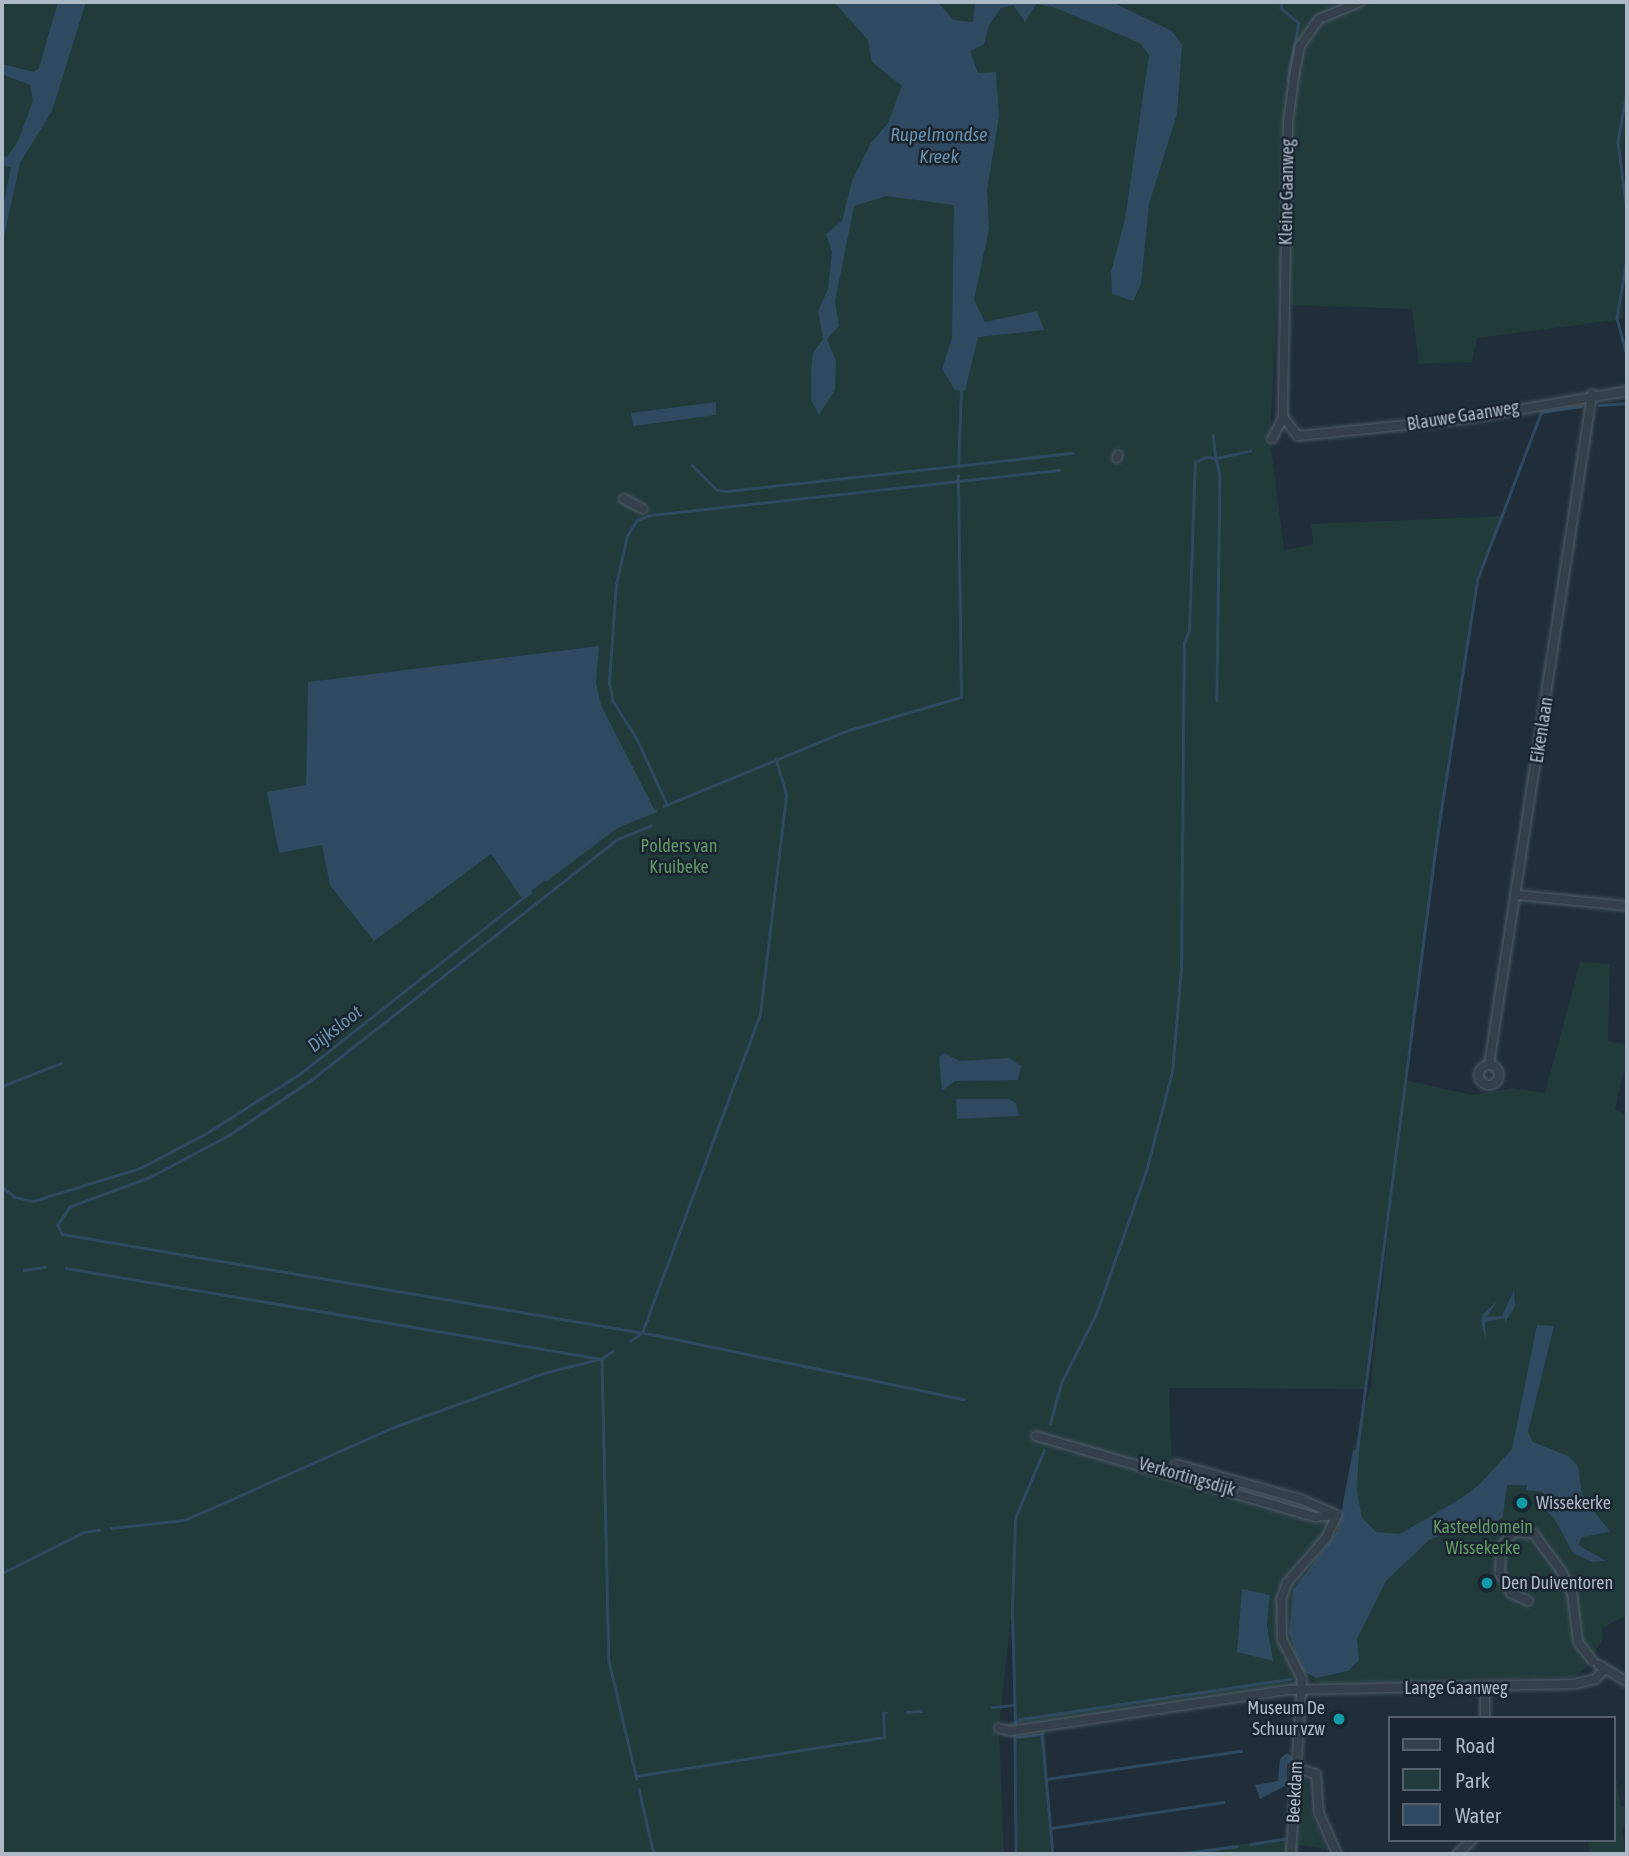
<!DOCTYPE html>
<html>
<head>
<meta charset="utf-8">
<style>
	body { margin:0 }
	#map { position:relative; width:1629px; height:1856px; overflow:hidden; background:#1f2e39; font-family:"Asap Condensed",sans-serif }
	div>[style] { position:absolute }
	[style*='--x'] { left:calc(var(--x)*1px); top:calc(var(--y)*1px); width:calc(var(--w)*1px); rotate:calc(var(--a)*1deg) }
	.green>* { inset:0; background:#213a3a }
	.water>* { inset:0; background:#2f4a60 }
	.stream>* { height:2.5px; margin:-1.25px; padding:0 1.25px; transform-origin:1.25px; border-radius:1.25px; background:#2f4a60 }
	.roads { filter:drop-shadow(0 0 2px #505d67) drop-shadow(0 0 2px #505d67) }
	.minor>* { height:8px; margin:-4px; padding:0 4px; transform-origin:4px; border-radius:4px; background:#333f49 }
	.minor>.ring { margin:-4px; padding:0; box-sizing:content-box; background:none; border:8px solid #333f49; border-radius:50% }
	.dots>* { width:19px; height:19px; translate:-50% -50%; box-sizing:border-box; border:4px solid #18242e; border-radius:50% }
	span { translate:-50% -50%; white-space:nowrap; text-align:center; line-height:1.15; -webkit-text-stroke:5px #18242e; paint-order:stroke }
	.street-label { font-size:18px; color:#adbac6 }
	.park-label { font-size:18px; color:#639868 }
	.poi-label { font-size:18px; color:#adbac6 }
	.left { translate:0 -50%; text-align:left }
	.right { translate:-100% -50%; text-align:right }
	.water-label { font-size:19px; color:#6b90ac; font-style:italic }
	.frame { position:absolute; inset:0; border:4px solid #adbac6; pointer-events:none }
	.legend { position:absolute; left:1388px; top:1716px; width:228px; height:126px; box-sizing:border-box; background:#18242e; border:2px solid #54606b; margin:0; padding:9px 12px; list-style:none; font-size:21px; color:#adbac6 }
	.legend li { display:flex; align-items:center; gap:14px; height:35px }
	.legend b { width:35px; border:2px solid #54606b }
</style>
</head>
<body>
<div id="map">
	<div class="green">
		<div style="clip-path:polygon(evenodd,2px 2px,1627px 2px,1627px 114px,1621px 171px,1627px 198px,1623px 319px,1477px 338px,1472px 362px,1419px 364px,1412px 309px,1291px 305px,1291px 291px,1278px 289px,1270px 439px,1284px 550px,1313px 545px,1311px 524px,1505px 516px,1477px 580px,1404px 1080px,1473px 1095px,1512px 1088px,1545px 1093px,1580px 962px,1610px 964px,1608px 1041px,1627px 1045px,1627px 1072px,1623px 1072px,1615px 1110px,1627px 1115px,1627px 1615px,1602px 1628px,1603px 1639px,1584px 1670px,1573px 1677px,1322px 1685px,1302px 1673px,1295px 1694px,1045px 1728px,1053px 1854px,1016px 1854px,1015px 1731px,999px 1729px,1004px 1854px,2px 1854px,2px 2px,1390px 1211px,1371px 1385px,1353px 1450px,1342px 1519px,1172px 1468px,1169px 1388px,1364px 1389px,1390px 1211px,2px 2px,1242px 1590px,1270px 1595px,1267px 1624px,1271px 1643px,1242px 1590px,2px 2px,1011px 1618px,1015px 1720px,1000px 1728px,999px 1727px,1011px 1618px)"></div>
		<div style="clip-path:polygon(1613px 1761px,1621px 1807px,1627px 1807px,1627px 1828px,1622px 1829px,1626px 1854px,1589px 1854px,1588px 1840px,1613px 1840px)"></div>
		<div style="clip-path:polygon(1300px 1781px,1307px 1781px,1311px 1812px,1327px 1849px,1298px 1845px,1297px 1854px,1162px 1854px,1289px 1838px,1298px 1844px)"></div>
	</div>
	<div class="water">
		<div style="clip-path:polygon(58px 2px,86px 2px,52px 111px,20px 163px,2px 246px,2px 211px,11px 167px,2px 165px,2px 157px,8px 156px,18px 141px,33px 101px,30px 85px,4px 75px,2px 64px,34px 72px,39px 68px)"></div>
		<div style="clip-path:polygon(834px 2px,938px 2px,953px 20px,973px 22px,975px 2px,1112px 2px,1172px 31px,1182px 45px,1177px 114px,1149px 204px,1141px 284px,1133px 301px,1112px 294px,1111px 272px,1125px 219px,1149px 55px,1140px 43px,1053px 7px,1036px 4px,1025px 22px,1013px 5px,1001px 8px,989px 25px,984px 44px,970px 51px,978px 73px,996px 72px,999px 116px,987px 190px,989px 229px,974px 300px,985px 322px,1037px 311px,1044px 330px,978px 337px,965px 391px,955px 390px,942px 369px,952px 338px,954px 205px,886px 196px,854px 206px,835px 301px,839px 326px,827px 339px,836px 361px,835px 390px,819px 415px,811px 400px,811px 372px,813px 353px,823px 339px,818px 311px,828px 289px,832px 252px,826px 234px,842px 221px,852px 181px,871px 143px,888px 123px,902px 86px,872px 62px,868px 40px)"></div>
		<div style="clip-path:polygon(716px 402px,716px 415px,633px 426px,631px 413px)"></div>
		<div style="clip-path:polygon(599px 646px,596px 683px,601px 705px,655px 811px,603px 835px,522px 898px,491px 854px,374px 941px,330px 885px,322px 845px,279px 853px,267px 792px,306px 785px,308px 682px)"></div>
		<div style="clip-path:polygon(944px 1053px,960px 1061px,1009px 1058px,1021px 1066px,1018px 1080px,955px 1081px,942px 1091px,939px 1057px)"></div>
		<div style="clip-path:polygon(956px 1099px,1009px 1099px,1016px 1103px,1019px 1116px,957px 1119px)"></div>
		<div style="clip-path:polygon(1514px 1290px,1515px 1306px,1505px 1323px,1505px 1318px,1485px 1322px,1486px 1339px,1481px 1323px,1483px 1314px,1497px 1301px,1487px 1317px,1502px 1316px)"></div>
		<div style="clip-path:polygon(1537px 1325px,1554px 1326px,1528px 1432px,1533px 1442px,1568px 1456px,1578px 1466px,1582px 1495px,1610px 1532px,1582px 1537px,1578px 1545px,1606px 1561px,1592px 1562px,1573px 1553px,1554px 1518px,1540px 1506px,1543px 1492px,1526px 1490px,1527px 1485px,1507px 1485px,1503px 1516px,1494px 1526px,1485px 1531px,1456px 1529px,1429px 1540px,1386px 1581px,1357px 1639px,1359px 1660px,1348px 1671px,1316px 1678px,1301px 1670px,1289px 1633px,1293px 1590px,1338px 1530px,1353px 1450px,1359px 1451px,1357px 1491px,1362px 1518px,1376px 1532px,1400px 1534px,1460px 1499px,1479px 1485px,1512px 1449px)"></div>
		<div style="clip-path:polygon(1242px 1589px,1270px 1595px,1267px 1624px,1273px 1661px,1237px 1652px)"></div>
		<div style="clip-path:polygon(1287px 1753px,1293px 1758px,1287px 1765px,1287px 1785px,1260px 1799px,1255px 1785px,1278px 1781px,1280px 1759px)"></div>
	</div>
	<div class="stream">
		<div style="--x:1282;--y:2;--w:6;--a:99"></div>
		<div style="--x:1281;--y:8;--w:23;--a:40"></div>
		<div style="--x:1299;--y:23;--w:58;--a:100.9"></div>
		<div style="--x:1306;--y:3;--w:33;--a:0"></div>
		<div style="--x:1627;--y:92;--w:51;--a:100.2"></div>
		<div style="--x:1618;--y:142;--w:70;--a:82.6"></div>
		<div style="--x:1627;--y:259;--w:60;--a:99.6"></div>
		<div style="--x:1617;--y:318;--w:38;--a:75"></div>
		<div style="--x:1599;--y:405;--w:28;--a:-4"></div>
		<div style="--x:1213;--y:435;--w:23;--a:83"></div>
		<div style="--x:1216;--y:458;--w:35;--a:-12"></div>
		<div style="--x:692;--y:465;--w:35;--a:45"></div>
		<div style="--x:717;--y:490;--w:10;--a:6"></div>
		<div style="--x:727;--y:491;--w:348;--a:-6.3"></div>
		<div style="--x:958;--y:466;--w:75;--a:-87.7"></div>
		<div style="--x:667;--y:805;--w:74;--a:-114.8"></div>
		<div style="--x:636;--y:738;--w:43;--a:-122.6"></div>
		<div style="--x:613;--y:702;--w:19;--a:-102"></div>
		<div style="--x:609;--y:683;--w:99;--a:-86"></div>
		<div style="--x:616;--y:584;--w:49;--a:-77.1"></div>
		<div style="--x:627;--y:536;--w:19;--a:-58"></div>
		<div style="--x:637;--y:520;--w:15;--a:-20"></div>
		<div style="--x:651;--y:515;--w:410;--a:-6.3"></div>
		<div style="--x:664;--y:806;--w:197;--a:-22.4"></div>
		<div style="--x:846;--y:731;--w:120;--a:-16.5"></div>
		<div style="--x:961;--y:697;--w:221;--a:-90.8"></div>
		<div style="--x:651;--y:826;--w:37;--a:158"></div>
		<div style="--x:617;--y:840;--w:392;--a:141.8"></div>
		<div style="--x:309;--y:1082;--w:95;--a:146.1"></div>
		<div style="--x:230;--y:1135;--w:92;--a:152"></div>
		<div style="--x:149;--y:1178;--w:84;--a:159.8"></div>
		<div style="--x:70;--y:1207;--w:22;--a:124"></div>
		<div style="--x:58;--y:1225;--w:10;--a:66"></div>
		<div style="--x:62;--y:1234;--w:603;--a:9.65"></div>
		<div style="--x:656;--y:1335;--w:314;--a:11.8"></div>
		<div style="--x:546;--y:879;--w:90;--a:-36.9"></div>
		<div style="--x:618;--y:825;--w:40;--a:-21"></div>
		<div style="--x:2;--y:1086;--w:63;--a:-21.3"></div>
		<div style="--x:2;--y:1187;--w:16;--a:38"></div>
		<div style="--x:15;--y:1197;--w:18;--a:13"></div>
		<div style="--x:33;--y:1201;--w:112;--a:-17.1"></div>
		<div style="--x:140;--y:1168;--w:73;--a:-27.6"></div>
		<div style="--x:205;--y:1134;--w:114;--a:-32.4"></div>
		<div style="--x:301;--y:1073;--w:292;--a:-38.3"></div>
		<div style="--x:66;--y:1268;--w:544;--a:9.64"></div>
		<div style="--x:24;--y:1270;--w:21;--a:-8"></div>
		<div style="--x:630;--y:1341;--w:14;--a:-34"></div>
		<div style="--x:642;--y:1333;--w:340;--a:-69.7"></div>
		<div style="--x:760;--y:1014;--w:221;--a:-83.2"></div>
		<div style="--x:786;--y:795;--w:37;--a:-106"></div>
		<div style="--x:613;--y:1351;--w:14;--a:144"></div>
		<div style="--x:602;--y:1359;--w:302;--a:88.7"></div>
		<div style="--x:609;--y:1661;--w:121;--a:76.7"></div>
		<div style="--x:1050;--y:1424;--w:42;--a:-75"></div>
		<div style="--x:1061;--y:1383;--w:77;--a:-63.1"></div>
		<div style="--x:1096;--y:1314;--w:151;--a:-70.7"></div>
		<div style="--x:1146;--y:1171;--w:102;--a:-75.3"></div>
		<div style="--x:1172;--y:1072;--w:102;--a:-85"></div>
		<div style="--x:1181;--y:970;--w:327;--a:-89.5"></div>
		<div style="--x:1184;--y:643;--w:14;--a:-69"></div>
		<div style="--x:1189;--y:630;--w:168;--a:-88"></div>
		<div style="--x:1195;--y:462;--w:12;--a:-24"></div>
		<div style="--x:1206;--y:457;--w:10;--a:6"></div>
		<div style="--x:1216;--y:458;--w:16;--a:76"></div>
		<div style="--x:1220;--y:474;--w:226;--a:90.8"></div>
		<div style="--x:1357;--y:1451;--w:620;--a:-82.59"></div>
		<div style="--x:1437;--y:836;--w:259;--a:-81.1"></div>
		<div style="--x:1477;--y:580;--w:180;--a:-69.1"></div>
		<div style="--x:1541;--y:412;--w:40;--a:-8.5"></div>
		<div style="--x:111;--y:1528;--w:74;--a:-6.2"></div>
		<div style="--x:185;--y:1520;--w:229;--a:-24"></div>
		<div style="--x:394;--y:1427;--w:163;--a:-19.8"></div>
		<div style="--x:547;--y:1372;--w:54;--a:-14"></div>
		<div style="--x:2;--y:1573;--w:92;--a:-26.6"></div>
		<div style="--x:84;--y:1532;--w:15;--a:-8"></div>
		<div style="--x:992;--y:1707;--w:21;--a:-5"></div>
		<div style="--x:907;--y:1712;--w:14;--a:-4"></div>
		<div style="--x:1015;--y:1720;--w:278;--a:-8.5"></div>
		<div style="--x:1015;--y:1724;--w:114;--a:-91.5"></div>
		<div style="--x:1012;--y:1610;--w:92;--a:-88.1"></div>
		<div style="--x:1015;--y:1518;--w:74;--a:-66.9"></div>
		<div style="--x:1015;--y:1732;--w:122;--a:89.5"></div>
		<div style="--x:1015;--y:1737;--w:27;--a:-6"></div>
		<div style="--x:1042;--y:1734;--w:121;--a:84.8"></div>
		<div style="--x:636;--y:1776;--w:251;--a:-8.9"></div>
		<div style="--x:884;--y:1737;--w:24;--a:-92"></div>
		<div style="--x:883;--y:1713;--w:4;--a:0"></div>
		<div style="--x:1046;--y:1779;--w:197;--a:-8.2"></div>
		<div style="--x:639;--y:1789;--w:67;--a:77"></div>
		<div style="--x:1051;--y:1828;--w:174;--a:-8.6"></div>
		<div style="--x:1251;--y:1844;--w:33;--a:-9"></div>
		<div style="--x:1180;--y:1854;--w:57;--a:-8.1"></div>
	</div>
	<div class="roads">
		<div class="minor">
			<div style="--x:1360;--y:2;--w:44;--a:157.5"></div>
			<div style="--x:1319;--y:19;--w:33;--a:125"></div>
			<div style="--x:1300;--y:46;--w:25;--a:101"></div>
			<div style="--x:1295;--y:71;--w:52;--a:97.7"></div>
			<div style="--x:1288;--y:123;--w:294;--a:91"></div>
			<div style="--x:1283;--y:417;--w:24;--a:52"></div>
			<div style="--x:1298;--y:436;--w:167;--a:-5.8"></div>
			<div style="--x:1464;--y:419;--w:165;--a:-9.7"></div>
			<div style="--x:1272;--y:439;--w:25;--a:-63"></div>
			<div style="--x:1117;--y:458;--w:3;--a:-72"></div>
			<div style="--x:624;--y:499;--w:21;--a:28"></div>
			<div style="--x:1517;--y:895;--w:111;--a:5.7"></div>
			<div style="--x:1489;--y:1065;--w:679;--a:-81.27"></div>
			<div class="ring" style="left:1479px;top:1065px;width:12px;height:12px"></div>
			<div style="--x:1036;--y:1436;--w:291;--a:16.2"></div>
			<div style="--x:1315;--y:1517;--w:22;--a:-5"></div>
			<div style="--x:1176;--y:1464;--w:129;--a:15.8"></div>
			<div style="--x:1300;--y:1499;--w:40;--a:23.4"></div>
			<div style="--x:1528;--y:1601;--w:19;--a:-155"></div>
			<div style="--x:1511;--y:1593;--w:23;--a:-119"></div>
			<div style="--x:1500;--y:1573;--w:26;--a:-88"></div>
			<div style="--x:1501;--y:1547;--w:19;--a:-51"></div>
			<div style="--x:1513;--y:1532;--w:21;--a:5"></div>
			<div style="--x:1534;--y:1534;--w:47;--a:53.6"></div>
			<div style="--x:1562;--y:1572;--w:23;--a:65"></div>
			<div style="--x:1572;--y:1593;--w:49;--a:83"></div>
			<div style="--x:1578;--y:1642;--w:24;--a:52"></div>
			<div style="--x:1599;--y:1665;--w:33;--a:31"></div>
			<div style="--x:1485;--y:1718;--w:29;--a:-90"></div>
			<div style="--x:999;--y:1728;--w:11;--a:15"></div>
			<div style="--x:1010;--y:1731;--w:282;--a:-8.4"></div>
			<div style="--x:1289;--y:1690;--w:285;--a:-1.2"></div>
			<div style="--x:1574;--y:1684;--w:22;--a:-13"></div>
			<div style="--x:1595;--y:1679;--w:14;--a:-45"></div>
			<div style="--x:1296;--y:1768;--w:21;--a:17"></div>
			<div style="--x:1316;--y:1774;--w:39;--a:86"></div>
			<div style="--x:1319;--y:1813;--w:45;--a:66.3"></div>
			<div style="--x:1291;--y:1854;--w:175;--a:-86.4"></div>
			<div style="--x:1302;--y:1679;--w:45;--a:-116.6"></div>
			<div style="--x:1282;--y:1639;--w:39;--a:-91"></div>
			<div style="--x:1281;--y:1600;--w:18;--a:-71"></div>
			<div style="--x:1287;--y:1583;--w:60;--a:-49.1"></div>
			<div style="--x:1326;--y:1538;--w:25;--a:-64"></div>
			<div style="--x:1457;--y:1854;--w:21;--a:-43"></div>
		</div>
	</div>
	<div class="dots">
		<div style="left:1522px;top:1503px;background:#0f9aa8"></div>
		<div style="left:1487px;top:1583px;background:#0f9aa8"></div>
		<div style="left:1339px;top:1719px;background:#0f9aa8"></div>
	</div>
	<div class="street-label">
		<span style="left:1287px;top:192px;rotate:-89deg">Kleine Gaanweg</span>
		<span style="left:1463px;top:416px;rotate:-9deg">Blauwe Gaanweg</span>
		<span style="left:1542px;top:730px;rotate:-81deg">Eikenlaan</span>
		<span style="left:1187px;top:1477px;rotate:16deg">Verkortingsdijk</span>
		<span style="left:1456px;top:1688px">Lange Gaanweg</span>
		<span style="left:1295px;top:1792px;rotate:-87deg">Beekdam</span>
	</div>
	<div class="park-label">
		<span style="left:679px;top:857px">Polders van<br>Kruibeke</span>
		<span style="left:1483px;top:1538px">Kasteeldomein<br>Wissekerke</span>
	</div>
	<div class="poi-label">
		<span class="left" style="left:1536px;top:1503px">Wissekerke</span>
		<span class="left" style="left:1501px;top:1583px">Den Duiventoren</span>
		<span class="right" style="left:1325px;top:1719px">Museum De<br>Schuur vzw</span>
	</div>
	<div class="water-label">
		<span style="left:939px;top:146px">Rupelmondse<br>Kreek</span>
		<span style="left:335px;top:1029px;rotate:-38deg">Dijksloot</span>
	</div>
	<div class="frame"></div>
	<ul class="legend">
	<li><b style="height:9px;background:#333f49"></b>Road</li>
	<li><b style="height:19px;background:#213a3a"></b>Park</li>
	<li><b style="height:19px;background:#2f4a60"></b>Water</li>
	</ul>
</div>
</body>
</html>
